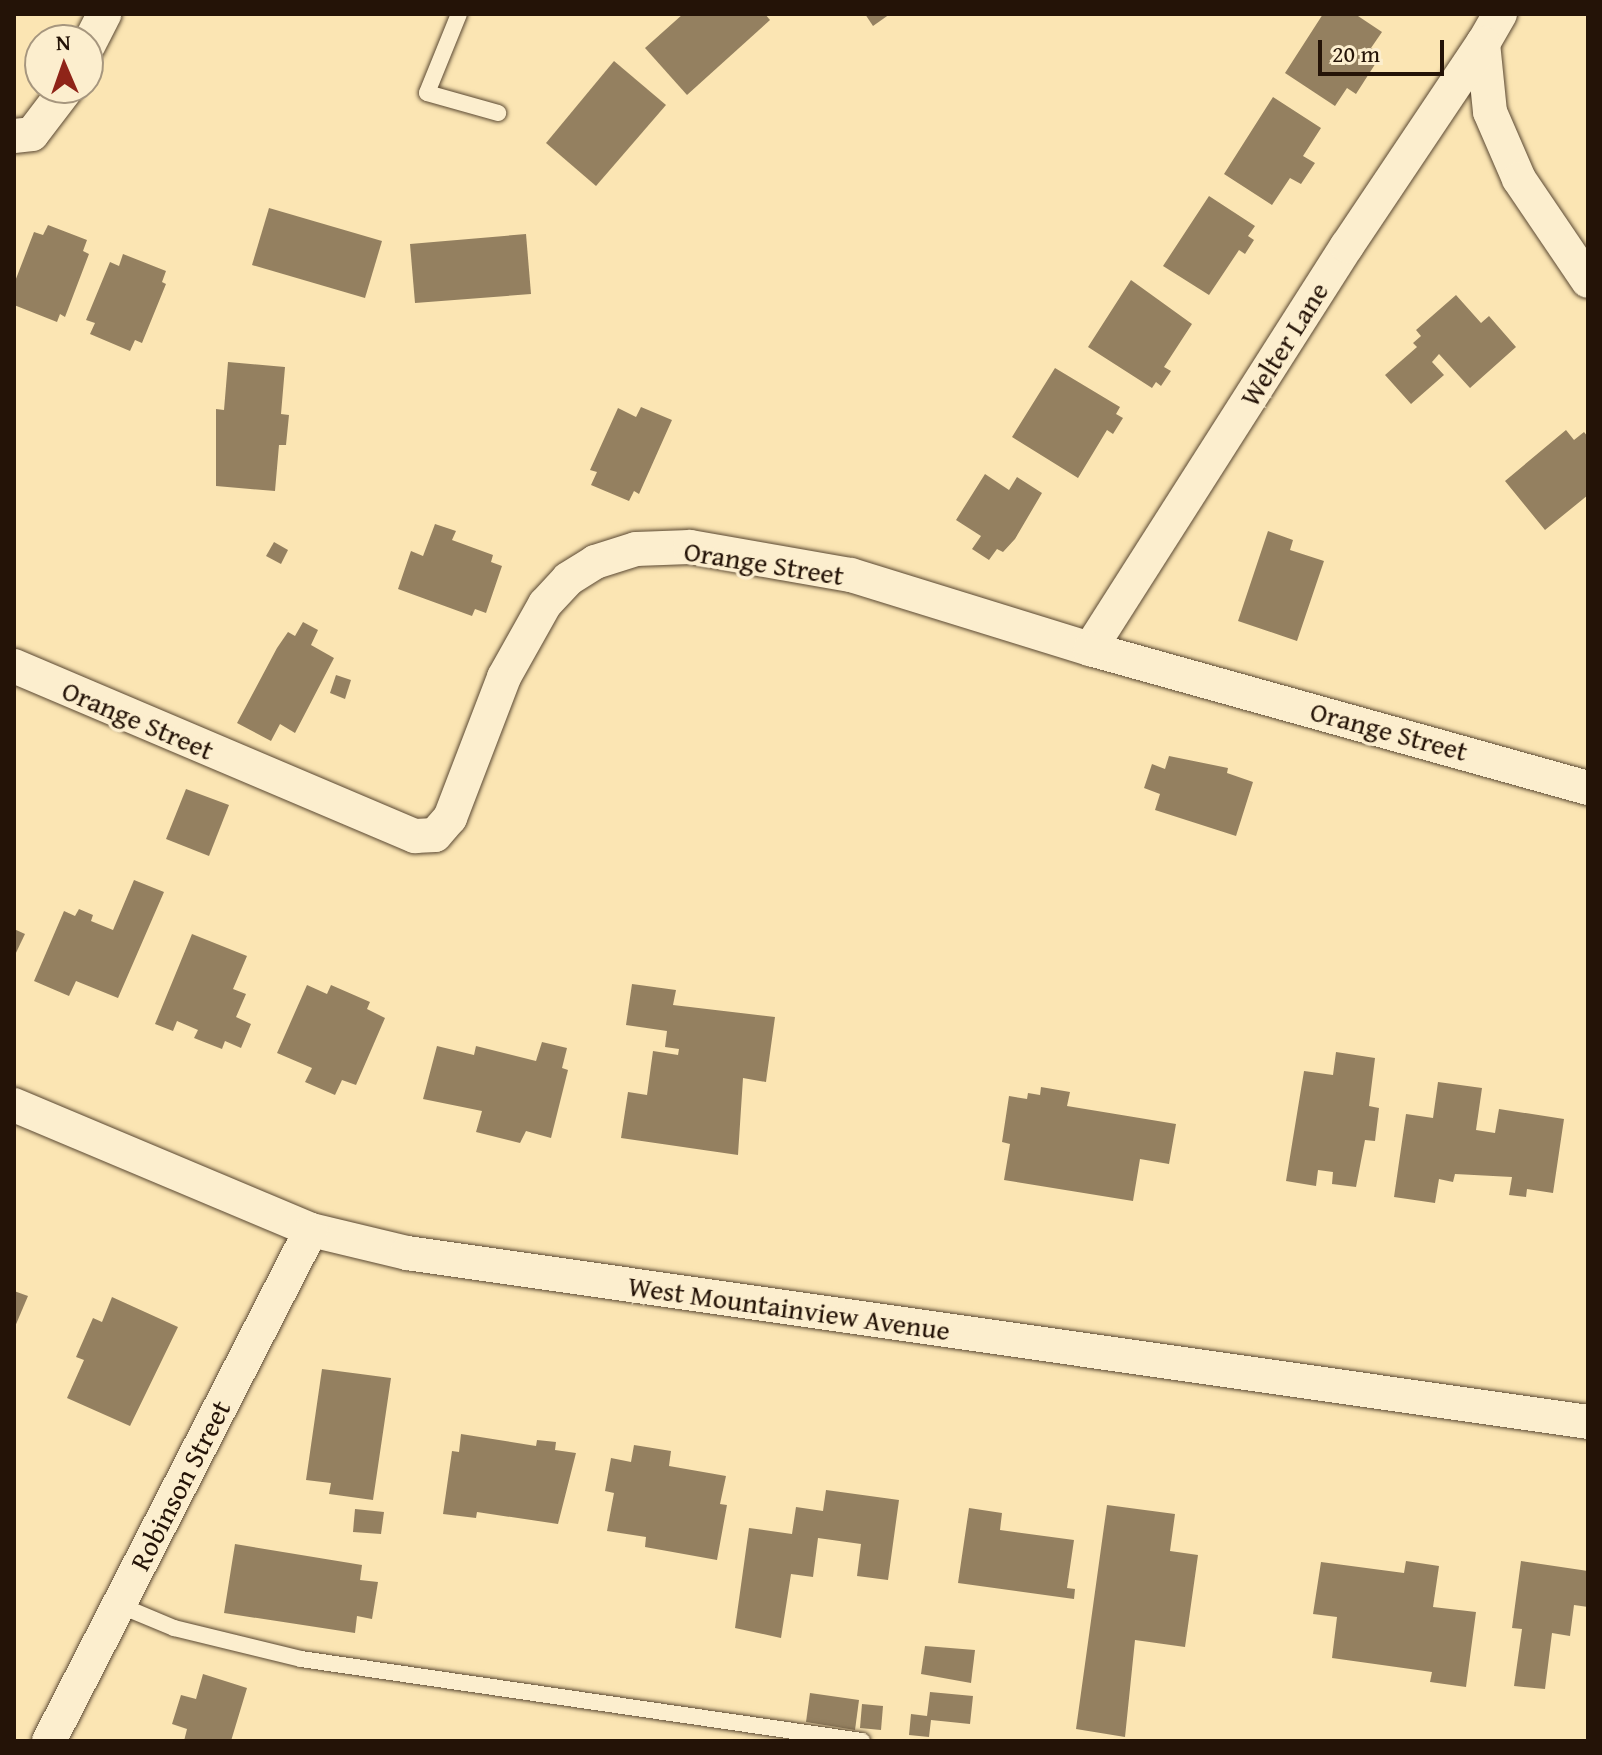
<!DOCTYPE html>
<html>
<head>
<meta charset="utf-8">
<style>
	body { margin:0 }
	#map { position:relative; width:1602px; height:1755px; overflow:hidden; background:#fbe5b3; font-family:"Gentium Book Plus",serif }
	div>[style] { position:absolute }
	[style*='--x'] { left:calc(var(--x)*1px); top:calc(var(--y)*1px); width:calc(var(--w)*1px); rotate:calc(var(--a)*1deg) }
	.building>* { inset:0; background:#948060 }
	.roads { filter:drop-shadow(0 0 2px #5a4832) drop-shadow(0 0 2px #5a4832) }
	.lane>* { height:16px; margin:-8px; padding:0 8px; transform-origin:8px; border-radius:8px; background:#fceece }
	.street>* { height:34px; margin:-17px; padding:0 17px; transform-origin:17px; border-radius:17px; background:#fceece }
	span { translate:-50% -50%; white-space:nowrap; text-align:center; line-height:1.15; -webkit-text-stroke:7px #fceece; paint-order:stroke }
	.street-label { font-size:28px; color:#241307 }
	.frame { position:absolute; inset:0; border:16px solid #241307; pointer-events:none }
	.north { position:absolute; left:24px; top:24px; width:80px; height:80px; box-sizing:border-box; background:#fceece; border:2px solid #a6967e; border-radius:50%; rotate:358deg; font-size:22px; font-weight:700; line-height:32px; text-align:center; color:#241307 }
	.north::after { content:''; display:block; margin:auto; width:28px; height:36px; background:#8f2418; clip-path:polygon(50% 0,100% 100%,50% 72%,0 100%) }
	.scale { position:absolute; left:1318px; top:40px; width:126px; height:36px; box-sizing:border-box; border:4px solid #241307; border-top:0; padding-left:10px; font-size:24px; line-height:28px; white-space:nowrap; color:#241307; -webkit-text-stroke:6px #fceece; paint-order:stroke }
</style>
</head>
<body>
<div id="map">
	<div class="building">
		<div style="clip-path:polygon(683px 14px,765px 14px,770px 20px,687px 95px,645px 48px)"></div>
		<div style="clip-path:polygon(865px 14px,890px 14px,873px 26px)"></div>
		<div style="clip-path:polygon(1323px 14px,1355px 14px,1382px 32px,1371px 48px,1381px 55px,1356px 94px,1347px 88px,1335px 106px,1285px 73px)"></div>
		<div style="clip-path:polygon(614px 61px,666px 105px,596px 186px,546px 143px)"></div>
		<div style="clip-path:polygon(1273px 97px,1321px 128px,1303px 156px,1315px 163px,1301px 184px,1290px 178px,1272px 205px,1224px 174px)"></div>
		<div style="clip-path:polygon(1209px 196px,1255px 226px,1248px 236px,1254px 240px,1245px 254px,1239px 250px,1209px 295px,1163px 266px)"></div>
		<div style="clip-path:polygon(269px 208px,382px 241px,365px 298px,252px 265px)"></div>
		<div style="clip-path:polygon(48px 225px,87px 240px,83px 251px,89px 254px,65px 317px,60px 314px,57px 322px,14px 305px,14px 284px,34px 232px,43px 235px)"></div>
		<div style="clip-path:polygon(526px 234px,531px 294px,415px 303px,410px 244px)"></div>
		<div style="clip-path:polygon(123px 254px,166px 271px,162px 282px,166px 284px,142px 343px,135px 340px,130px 351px,90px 334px,95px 323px,86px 320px,110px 262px,119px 266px)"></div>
		<div style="clip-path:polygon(1131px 280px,1192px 324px,1164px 367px,1171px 371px,1161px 386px,1156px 382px,1152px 388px,1088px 347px)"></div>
		<div style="clip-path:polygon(1456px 295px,1481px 323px,1489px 316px,1516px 347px,1470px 388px,1439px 354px,1432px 362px,1444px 375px,1411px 404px,1385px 375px,1417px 347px,1413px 343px,1421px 336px,1416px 330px)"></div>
		<div style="clip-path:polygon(228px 362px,285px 367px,281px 414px,289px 415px,286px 445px,279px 445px,275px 491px,216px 486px,216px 409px,224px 410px)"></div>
		<div style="clip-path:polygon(1055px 368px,1120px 407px,1116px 414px,1123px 418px,1113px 434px,1107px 430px,1078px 478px,1012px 437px)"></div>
		<div style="clip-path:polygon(641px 407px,672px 420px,639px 494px,634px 491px,629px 501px,591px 485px,597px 472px,590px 470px,618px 408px,636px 417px)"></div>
		<div style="clip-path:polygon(1566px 430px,1574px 440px,1584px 432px,1588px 437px,1588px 495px,1545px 530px,1505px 481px)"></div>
		<div style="clip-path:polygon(985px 474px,1009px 490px,1017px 477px,1042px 493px,1015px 539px,1003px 552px,997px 549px,989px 560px,972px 549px,981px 536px,956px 520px)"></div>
		<div style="clip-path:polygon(435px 524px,456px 531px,452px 540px,493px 555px,491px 562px,502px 566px,486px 613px,475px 609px,472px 616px,398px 589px,411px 551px,423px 556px)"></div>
		<div style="clip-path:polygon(1268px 531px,1293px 540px,1290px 550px,1324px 561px,1297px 641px,1238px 621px)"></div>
		<div style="clip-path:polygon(274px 542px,288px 550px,281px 564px,266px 556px)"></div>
		<div style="clip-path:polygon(303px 622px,318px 630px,311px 645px,334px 658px,295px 733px,280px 724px,271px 741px,237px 723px,277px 648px,288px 632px,295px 636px)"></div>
		<div style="clip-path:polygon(336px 675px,351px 680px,345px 699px,330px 693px)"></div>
		<div style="clip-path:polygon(1169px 756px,1228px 768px,1227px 773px,1253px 782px,1236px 836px,1155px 810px,1160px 794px,1144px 788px,1152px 764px,1165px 769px)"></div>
		<div style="clip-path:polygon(186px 789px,229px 805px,209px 856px,166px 839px)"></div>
		<div style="clip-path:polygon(134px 880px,164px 892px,118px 998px,76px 981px,69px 996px,34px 981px,64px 911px,75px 916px,79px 909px,93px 915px,91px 921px,113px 930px)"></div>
		<div style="clip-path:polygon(14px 929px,25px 934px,14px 957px)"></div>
		<div style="clip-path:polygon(192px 934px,247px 956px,233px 989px,246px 994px,236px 1017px,251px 1024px,241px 1048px,225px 1041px,222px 1049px,194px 1038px,198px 1030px,177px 1021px,173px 1031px,155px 1024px)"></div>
		<div style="clip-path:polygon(632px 984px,676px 990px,673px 1005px,775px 1017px,766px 1082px,743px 1078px,738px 1155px,621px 1138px,628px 1092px,647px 1095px,653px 1051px,678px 1055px,679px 1049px,665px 1047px,667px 1031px,626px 1025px)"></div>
		<div style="clip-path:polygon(307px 985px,327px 994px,331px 985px,370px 1002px,367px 1009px,385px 1018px,356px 1085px,342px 1080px,335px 1095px,305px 1082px,312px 1068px,277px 1053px)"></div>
		<div style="clip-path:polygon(542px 1042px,567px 1048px,562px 1068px,568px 1070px,551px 1138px,526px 1131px,520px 1143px,476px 1132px,482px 1111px,423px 1099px,437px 1046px,474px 1055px,476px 1046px,536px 1061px)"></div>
		<div style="clip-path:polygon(1336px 1052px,1375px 1058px,1369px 1106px,1379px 1108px,1375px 1141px,1365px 1140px,1356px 1187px,1332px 1184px,1333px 1172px,1318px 1170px,1316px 1186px,1286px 1181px,1304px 1071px,1333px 1075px)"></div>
		<div style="clip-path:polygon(1438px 1082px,1482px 1088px,1476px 1130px,1495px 1133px,1499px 1109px,1564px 1119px,1553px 1193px,1527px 1189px,1526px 1197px,1509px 1195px,1512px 1177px,1455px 1174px,1453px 1182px,1439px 1179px,1435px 1203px,1394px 1197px,1406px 1114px,1433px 1118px)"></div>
		<div style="clip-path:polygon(1041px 1087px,1070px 1092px,1067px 1106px,1176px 1124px,1169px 1164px,1140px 1159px,1133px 1201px,1004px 1180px,1010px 1144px,1002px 1142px,1009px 1096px,1027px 1099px,1028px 1093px,1040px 1095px)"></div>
		<div style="clip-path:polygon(14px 1291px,28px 1296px,14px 1329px)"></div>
		<div style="clip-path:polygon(112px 1297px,178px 1327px,130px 1426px,67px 1398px,84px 1360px,76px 1357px,93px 1318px,102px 1322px)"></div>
		<div style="clip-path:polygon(322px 1369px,391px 1378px,373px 1500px,329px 1494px,331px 1483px,306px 1480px)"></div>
		<div style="clip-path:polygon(461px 1434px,536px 1446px,537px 1440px,556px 1442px,555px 1450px,576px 1453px,558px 1524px,477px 1512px,476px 1518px,443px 1514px,452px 1451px,459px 1452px)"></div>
		<div style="clip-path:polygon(634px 1445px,671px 1451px,669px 1466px,726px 1476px,720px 1504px,727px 1505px,717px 1560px,645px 1547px,646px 1537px,607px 1531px,614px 1493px,605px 1491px,611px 1458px,631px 1462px)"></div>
		<div style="clip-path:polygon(826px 1490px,899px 1500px,888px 1580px,857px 1576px,861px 1544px,818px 1538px,813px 1577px,791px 1574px,781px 1638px,735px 1628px,749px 1528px,792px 1534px,796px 1507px,823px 1511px)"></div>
		<div style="clip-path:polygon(1107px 1505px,1175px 1514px,1170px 1551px,1198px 1555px,1185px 1647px,1135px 1640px,1125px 1737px,1076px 1729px)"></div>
		<div style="clip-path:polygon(969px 1508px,1002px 1513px,1000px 1530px,1074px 1540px,1067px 1588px,1075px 1589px,1074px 1599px,958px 1583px)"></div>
		<div style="clip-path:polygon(355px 1509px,384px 1512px,381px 1534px,353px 1532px)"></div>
		<div style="clip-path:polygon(235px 1544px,362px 1565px,360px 1580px,378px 1582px,372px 1619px,357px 1616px,355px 1633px,224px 1613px)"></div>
		<div style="clip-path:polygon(1406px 1561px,1439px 1566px,1433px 1607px,1476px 1612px,1466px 1687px,1430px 1682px,1432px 1672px,1332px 1658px,1337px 1617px,1313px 1614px,1321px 1562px,1404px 1573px)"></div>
		<div style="clip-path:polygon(1521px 1561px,1588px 1571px,1588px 1607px,1574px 1605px,1570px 1636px,1552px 1633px,1545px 1689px,1514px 1686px,1522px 1629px,1512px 1628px)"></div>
		<div style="clip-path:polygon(925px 1646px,975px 1650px,971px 1683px,921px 1674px)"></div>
		<div style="clip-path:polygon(203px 1674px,247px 1688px,231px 1741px,184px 1741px,187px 1729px,172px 1724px,181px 1695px,196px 1699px)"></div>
		<div style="clip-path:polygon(930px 1692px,973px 1696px,970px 1724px,931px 1720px,929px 1737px,909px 1735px,911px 1714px,927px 1716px)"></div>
		<div style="clip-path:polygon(810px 1693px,859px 1700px,855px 1730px,806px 1722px)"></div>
		<div style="clip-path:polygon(862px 1704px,883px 1706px,881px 1730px,860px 1728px)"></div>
	</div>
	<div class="roads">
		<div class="lane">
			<div style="--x:459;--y:14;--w:85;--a:112.1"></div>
			<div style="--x:427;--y:93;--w:74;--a:15.7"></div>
			<div style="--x:119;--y:1605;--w:60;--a:22.7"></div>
			<div style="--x:174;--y:1628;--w:131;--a:13.7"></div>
			<div style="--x:301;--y:1659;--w:567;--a:8.32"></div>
		</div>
		<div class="street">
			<div style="--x:1500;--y:14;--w:34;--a:120"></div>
			<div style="--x:1483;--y:43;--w:69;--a:84.2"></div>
			<div style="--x:1490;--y:112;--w:73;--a:66.6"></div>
			<div style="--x:1519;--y:179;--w:123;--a:55.9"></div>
			<div style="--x:88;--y:46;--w:36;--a:-63"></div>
			<div style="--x:14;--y:136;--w:18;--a:-6"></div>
			<div style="--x:32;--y:134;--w:58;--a:-52.7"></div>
			<div style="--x:1090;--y:649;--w:478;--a:-57.5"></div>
			<div style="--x:1347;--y:246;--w:244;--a:-56.2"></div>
			<div style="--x:14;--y:666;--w:436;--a:23"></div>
			<div style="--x:415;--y:836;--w:20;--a:-3"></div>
			<div style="--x:435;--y:835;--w:23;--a:-49"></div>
			<div style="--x:450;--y:818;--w:151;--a:-69"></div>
			<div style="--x:504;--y:677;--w:84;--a:-60.7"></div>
			<div style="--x:545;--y:604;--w:34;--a:-47"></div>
			<div style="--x:568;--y:579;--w:32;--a:-32"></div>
			<div style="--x:595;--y:562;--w:43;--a:-17.6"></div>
			<div style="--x:636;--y:549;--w:54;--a:-2.1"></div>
			<div style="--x:690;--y:547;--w:163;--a:9.9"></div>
			<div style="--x:851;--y:575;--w:250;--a:17.2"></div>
			<div style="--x:1090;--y:649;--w:517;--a:15.6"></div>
			<div style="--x:14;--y:1105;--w:322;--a:22.8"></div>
			<div style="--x:311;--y:1230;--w:99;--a:13.5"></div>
			<div style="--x:407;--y:1253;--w:1193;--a:8.14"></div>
			<div style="--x:49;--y:1741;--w:574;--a:-62.85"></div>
		</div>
	</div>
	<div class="street-label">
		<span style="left:1284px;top:344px;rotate:-58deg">Welter Lane</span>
		<span style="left:764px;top:563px;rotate:9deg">Orange Street</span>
		<span style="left:138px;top:720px;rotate:23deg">Orange Street</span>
		<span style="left:1389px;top:731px;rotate:15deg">Orange Street</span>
		<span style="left:789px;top:1308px;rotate:8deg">West Mountainview Avenue</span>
		<span style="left:180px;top:1485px;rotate:-63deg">Robinson Street</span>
	</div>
	<div class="frame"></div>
	<div class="north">N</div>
	<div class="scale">20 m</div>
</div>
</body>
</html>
